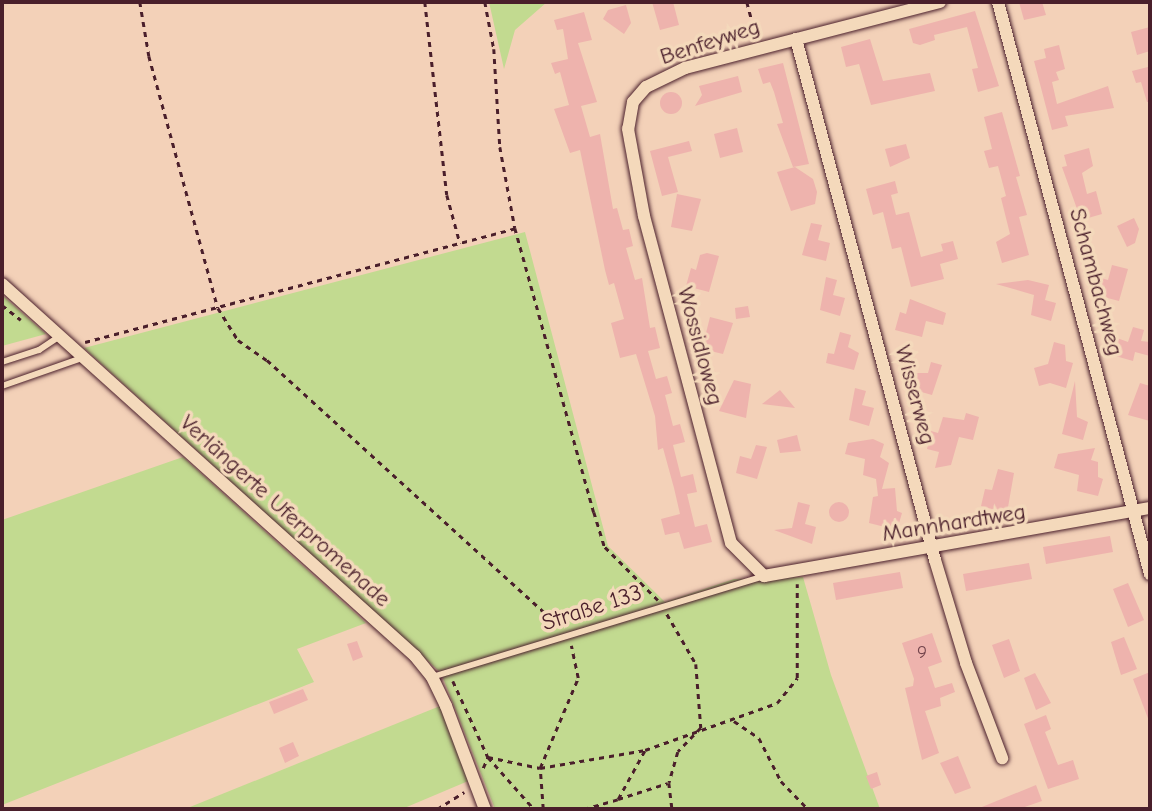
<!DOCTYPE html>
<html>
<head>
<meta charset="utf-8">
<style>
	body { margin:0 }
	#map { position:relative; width:1152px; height:811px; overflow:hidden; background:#f3d1b8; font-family:"Comic Neue",sans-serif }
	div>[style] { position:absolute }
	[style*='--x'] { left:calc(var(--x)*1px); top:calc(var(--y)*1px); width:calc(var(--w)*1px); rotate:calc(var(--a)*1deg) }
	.green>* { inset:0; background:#c2da90 }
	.building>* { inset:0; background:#eeb3ad }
	.round { border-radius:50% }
	.path>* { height:2.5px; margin-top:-1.25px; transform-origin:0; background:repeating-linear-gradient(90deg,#4a1f2b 0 5px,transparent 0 10px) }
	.roads { filter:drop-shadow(0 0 2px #4a1f2b) drop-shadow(0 0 2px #4a1f2b) }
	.lane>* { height:6px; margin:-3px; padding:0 3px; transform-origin:3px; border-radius:3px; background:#f4d9bb }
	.street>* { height:12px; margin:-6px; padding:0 6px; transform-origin:6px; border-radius:6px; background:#f4d9bb }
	span { translate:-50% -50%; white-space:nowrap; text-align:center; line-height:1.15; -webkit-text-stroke:7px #f4d9bb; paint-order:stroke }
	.number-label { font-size:19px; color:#73444c }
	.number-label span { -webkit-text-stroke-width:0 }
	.street-label { font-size:23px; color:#4a1f2b }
	.frame { position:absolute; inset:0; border:4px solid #4a1f2b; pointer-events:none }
</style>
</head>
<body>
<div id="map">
	<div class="green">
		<div style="clip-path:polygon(489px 2px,547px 2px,515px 30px,504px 69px)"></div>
		<div style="clip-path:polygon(525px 232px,608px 546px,665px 602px,734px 579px,803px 577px,831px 675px,880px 809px,495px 809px,441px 673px,84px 348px)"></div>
		<div style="clip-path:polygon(2px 295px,11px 303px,46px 334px,2px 346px)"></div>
		<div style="clip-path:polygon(183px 457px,366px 623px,297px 649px,314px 682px,2px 805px,2px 520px)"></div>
		<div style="clip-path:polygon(440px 706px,473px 779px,402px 809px,185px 809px)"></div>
	</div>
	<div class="building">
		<div style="clip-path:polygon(652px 2px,673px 2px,679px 25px,660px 30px)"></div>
		<div style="clip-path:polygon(1019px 2px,1042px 2px,1046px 15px,1024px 20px)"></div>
		<div style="clip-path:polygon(626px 5px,631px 23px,624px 34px,603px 19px,608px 10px)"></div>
		<div style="clip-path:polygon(975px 11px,999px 86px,978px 92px,972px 69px,978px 68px,967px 27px,934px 35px,935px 40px,920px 45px,913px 43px,909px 29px)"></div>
		<div style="clip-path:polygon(584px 12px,592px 40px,578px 43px,597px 102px,581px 106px,590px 137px,600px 134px,613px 209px,617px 208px,623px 230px,629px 229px,633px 246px,626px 248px,635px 280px,642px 278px,650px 328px,655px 327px,660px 348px,648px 351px,656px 379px,667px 376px,672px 393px,665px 395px,673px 426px,680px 424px,685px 442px,673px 445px,681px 477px,693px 474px,697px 492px,687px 494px,695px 527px,707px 524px,712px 542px,684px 549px,679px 532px,665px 535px,661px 519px,680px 514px,674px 488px,663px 448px,658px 450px,655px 416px,636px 354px,620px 358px,611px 323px,624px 319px,614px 283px,609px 285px,605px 270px,580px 150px,570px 153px,554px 109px,569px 105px,560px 72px,555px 74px,551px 63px,568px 59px,563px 29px,557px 30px,554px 20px)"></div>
		<div style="clip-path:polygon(1150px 27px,1150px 51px,1137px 55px,1131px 32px)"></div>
		<div style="clip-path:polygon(870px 39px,883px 81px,930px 73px,935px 91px,871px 105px,859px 64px,846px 67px,841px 47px)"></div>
		<div style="clip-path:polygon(1059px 45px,1065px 69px,1056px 72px,1059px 80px,1052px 82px,1057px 104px,1108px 86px,1114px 108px,1065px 116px,1068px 126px,1052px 130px,1034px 61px,1046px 58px,1044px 49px)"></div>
		<div style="clip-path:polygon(783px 63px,809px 164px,793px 167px,777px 124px,783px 123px,774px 92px,770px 82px,763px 84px,758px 69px)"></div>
		<div style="clip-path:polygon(1148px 67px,1150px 102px,1147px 102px,1141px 82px,1136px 83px,1132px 71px)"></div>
		<div style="clip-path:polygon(738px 76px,742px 92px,695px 106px,702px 95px,699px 86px)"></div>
		<div class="round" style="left:660px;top:92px;width:22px;height:22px"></div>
		<div style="clip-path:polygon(1002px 112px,1020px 176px,1016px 177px,1027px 215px,1019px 217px,1029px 255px,1002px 263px,996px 242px,1010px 234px,1001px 198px,1006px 196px,998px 166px,989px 168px,984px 151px,992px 149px,984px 117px)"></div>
		<div style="clip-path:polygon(737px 128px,743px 152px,720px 158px,714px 134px)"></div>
		<div style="clip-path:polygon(689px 141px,692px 151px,668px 157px,678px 192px,662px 196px,650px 151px)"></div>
		<div style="clip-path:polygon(906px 144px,910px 158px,890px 167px,885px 149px)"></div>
		<div style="clip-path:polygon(1089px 148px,1093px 166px,1082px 173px,1087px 194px,1096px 191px,1102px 214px,1081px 220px,1062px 167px,1067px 166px,1064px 155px)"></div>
		<div style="clip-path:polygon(795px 167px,813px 179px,817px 192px,815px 204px,791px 211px,777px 172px)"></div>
		<div style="clip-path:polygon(895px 181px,898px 193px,891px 195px,896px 215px,909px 212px,921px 257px,943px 251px,941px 244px,953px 241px,958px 259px,940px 264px,944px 279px,911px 287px,901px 247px,892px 249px,883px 212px,873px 215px,866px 189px)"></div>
		<div style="clip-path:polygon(677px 194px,701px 199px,692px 231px,671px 227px)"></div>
		<div style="clip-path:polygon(1134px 218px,1139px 229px,1135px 243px,1127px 247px,1117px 226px)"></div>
		<div style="clip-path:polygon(811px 223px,822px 225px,818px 240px,830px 243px,826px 261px,802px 255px)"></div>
		<div style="clip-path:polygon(707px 253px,719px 256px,709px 292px,686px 286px,691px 268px,696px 270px,700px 255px)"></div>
		<div style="clip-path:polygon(1112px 265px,1128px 269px,1119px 301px,1096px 295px,1101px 278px,1108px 280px)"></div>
		<div style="clip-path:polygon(826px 277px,837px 280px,833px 295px,845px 298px,840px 316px,820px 310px)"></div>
		<div style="clip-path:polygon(1028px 280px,1049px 285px,1045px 300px,1056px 303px,1051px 321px,1031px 315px,1034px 295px,996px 284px)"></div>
		<div style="clip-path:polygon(910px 299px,946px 313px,943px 325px,926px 321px,922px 337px,895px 330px,900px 312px,906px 314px)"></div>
		<div style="clip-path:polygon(748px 306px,750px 317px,736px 319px,735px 308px)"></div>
		<div style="clip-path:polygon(710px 317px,733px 323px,723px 354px,702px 349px)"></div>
		<div style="clip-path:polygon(1133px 327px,1144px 330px,1141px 341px,1150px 342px,1150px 356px,1135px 352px,1133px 361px,1112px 355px,1117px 338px,1128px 342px)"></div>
		<div style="clip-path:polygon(840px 332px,851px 335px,848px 347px,859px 353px,854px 370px,826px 363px,828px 353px,834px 354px)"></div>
		<div style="clip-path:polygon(1054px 342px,1065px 345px,1066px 361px,1073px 363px,1066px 388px,1050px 383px,1039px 386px,1034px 368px,1048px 364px)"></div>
		<div style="clip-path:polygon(931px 362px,942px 365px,932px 395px,911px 389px,915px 373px,928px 373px)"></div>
		<div style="clip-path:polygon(734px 380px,751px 384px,746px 418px,719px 411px)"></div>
		<div style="clip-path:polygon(1075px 381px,1077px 417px,1088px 422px,1083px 440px,1062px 434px)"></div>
		<div style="clip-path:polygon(1140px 383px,1150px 386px,1150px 421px,1128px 415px)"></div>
		<div style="clip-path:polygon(855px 388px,866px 391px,862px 405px,874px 408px,869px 426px,849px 420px)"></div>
		<div style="clip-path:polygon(780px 390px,795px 408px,762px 404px)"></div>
		<div style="clip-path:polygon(966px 413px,979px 417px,973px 440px,959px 437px,951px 465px,935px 468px,939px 452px,927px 449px,931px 431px,938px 433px,943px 417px,964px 420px)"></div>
		<div style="clip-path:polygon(797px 435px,801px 451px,780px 453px,777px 440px)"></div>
		<div style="clip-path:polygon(873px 439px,884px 444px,880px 457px,889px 463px,882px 489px,895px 488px,897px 511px,902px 513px,897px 530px,869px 523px,873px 497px,878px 496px,876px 479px,863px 475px,865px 459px,845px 454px,848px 443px)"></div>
		<div style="clip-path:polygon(756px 445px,767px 447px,757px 479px,736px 473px,740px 456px,751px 459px)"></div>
		<div style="clip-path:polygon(1095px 448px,1091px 460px,1098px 462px,1098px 477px,1103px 479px,1098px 496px,1077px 491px,1079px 475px,1054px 468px,1058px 454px)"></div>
		<div style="clip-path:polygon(998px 469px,1014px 473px,1007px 513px,981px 506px,985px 489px,992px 490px)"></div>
		<div style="clip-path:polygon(798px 502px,810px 505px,805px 524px,816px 527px,812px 544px,774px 530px,792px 528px)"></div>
		<div class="round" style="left:829px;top:502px;width:20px;height:20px"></div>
		<div style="clip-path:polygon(1110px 536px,1113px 552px,1046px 564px,1043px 547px)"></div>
		<div style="clip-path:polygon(1029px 563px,1032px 579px,966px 591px,963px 574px)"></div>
		<div style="clip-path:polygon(900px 572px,903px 588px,836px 600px,833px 583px)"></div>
		<div style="clip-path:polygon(1128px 583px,1144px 620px,1128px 627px,1113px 589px)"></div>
		<div style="clip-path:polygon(932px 633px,942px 662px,928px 667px,935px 688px,952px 683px,955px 692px,940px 698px,941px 706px,925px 711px,939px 753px,922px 760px,905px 688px,913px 686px,914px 679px,902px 643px)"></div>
		<div style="clip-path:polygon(1124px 637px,1137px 669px,1121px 675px,1111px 642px)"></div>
		<div style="clip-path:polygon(1009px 639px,1020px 671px,1004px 678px,992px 645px)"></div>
		<div style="clip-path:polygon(357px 641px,363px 657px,353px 661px,347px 644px)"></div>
		<div style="clip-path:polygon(1150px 672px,1150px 721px,1149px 721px,1133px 679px)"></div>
		<div style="clip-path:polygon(1035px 673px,1051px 703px,1036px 710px,1024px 678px)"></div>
		<div style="clip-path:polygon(303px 689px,308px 700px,274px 714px,269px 702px)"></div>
		<div style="clip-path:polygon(1046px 715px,1051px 729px,1045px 732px,1058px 765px,1073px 760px,1079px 779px,1048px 789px,1024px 724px)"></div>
		<div style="clip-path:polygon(293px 742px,299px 756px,285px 763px,279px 748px)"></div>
		<div style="clip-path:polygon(958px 756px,971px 788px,955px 794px,940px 763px)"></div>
		<div style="clip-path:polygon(877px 772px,881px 785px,871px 789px,866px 776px)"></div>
		<div style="clip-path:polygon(1036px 785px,1042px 801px,1019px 809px,977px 809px)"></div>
	</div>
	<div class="path">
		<div style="--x:140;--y:2;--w:55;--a:80.5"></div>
		<div style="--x:149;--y:56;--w:261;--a:74.7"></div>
		<div style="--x:218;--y:308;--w:38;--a:58"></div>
		<div style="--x:238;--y:340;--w:35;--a:35"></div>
		<div style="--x:267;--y:360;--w:399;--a:42.3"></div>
		<div style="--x:425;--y:2;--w:194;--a:83.5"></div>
		<div style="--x:447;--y:195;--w:50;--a:74.8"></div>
		<div style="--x:485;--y:2;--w:48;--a:79.2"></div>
		<div style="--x:494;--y:49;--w:98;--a:86.5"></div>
		<div style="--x:500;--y:147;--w:82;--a:79.5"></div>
		<div style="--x:515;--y:228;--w:295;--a:74.5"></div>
		<div style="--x:594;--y:512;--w:37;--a:73"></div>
		<div style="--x:605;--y:547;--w:75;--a:45"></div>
		<div style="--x:747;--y:2;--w:35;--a:75"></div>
		<div style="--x:2;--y:305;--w:24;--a:38"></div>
		<div style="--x:85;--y:342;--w:445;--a:-14.8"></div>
		<div style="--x:667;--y:614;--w:58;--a:59.9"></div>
		<div style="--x:696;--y:664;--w:64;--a:85.5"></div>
		<div style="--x:701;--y:728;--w:33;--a:134"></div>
		<div style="--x:678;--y:752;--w:32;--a:106"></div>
		<div style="--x:669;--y:783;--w:26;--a:83"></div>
		<div style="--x:453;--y:681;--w:84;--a:65.3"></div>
		<div style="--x:488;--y:757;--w:69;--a:48.5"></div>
		<div style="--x:734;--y:721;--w:30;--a:34"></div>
		<div style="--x:759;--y:738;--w:48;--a:62.9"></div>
		<div style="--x:781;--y:781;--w:39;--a:46"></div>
		<div style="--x:483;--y:768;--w:12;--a:-66"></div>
		<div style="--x:488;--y:757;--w:53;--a:11.9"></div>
		<div style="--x:540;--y:768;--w:107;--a:-9.7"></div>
		<div style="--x:645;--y:750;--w:140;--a:-19.6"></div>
		<div style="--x:777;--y:703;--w:32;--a:-51"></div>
		<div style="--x:797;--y:678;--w:94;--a:-90"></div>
		<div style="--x:618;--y:799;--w:52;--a:-17.7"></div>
		<div style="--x:437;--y:809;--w:32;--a:-32"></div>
		<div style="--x:543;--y:809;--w:41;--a:-94.2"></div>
		<div style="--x:540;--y:768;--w:98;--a:-67.1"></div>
		<div style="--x:578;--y:678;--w:33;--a:-102"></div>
		<div style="--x:584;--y:809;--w:35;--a:-16"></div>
		<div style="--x:618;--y:799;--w:56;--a:-61.1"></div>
	</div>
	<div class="roads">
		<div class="lane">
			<div style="--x:2;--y:362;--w:39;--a:-18"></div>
			<div style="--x:39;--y:350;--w:23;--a:-34"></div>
			<div style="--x:2;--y:386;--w:85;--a:-19.3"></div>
			<div style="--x:432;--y:677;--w:347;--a:-16.9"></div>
		</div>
		<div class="street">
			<div style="--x:940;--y:2;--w:263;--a:165.5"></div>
			<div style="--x:685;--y:68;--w:43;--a:154"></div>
			<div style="--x:646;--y:87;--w:20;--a:131"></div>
			<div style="--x:633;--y:102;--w:27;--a:100"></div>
			<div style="--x:628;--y:129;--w:88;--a:79.6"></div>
			<div style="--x:644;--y:216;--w:338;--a:75.1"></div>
			<div style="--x:731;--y:543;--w:47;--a:45"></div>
			<div style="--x:764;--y:576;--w:392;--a:-10"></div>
			<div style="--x:998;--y:2;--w:592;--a:75.12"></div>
			<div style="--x:796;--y:39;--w:539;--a:75.06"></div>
			<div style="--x:935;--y:560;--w:108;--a:73.2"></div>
			<div style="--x:966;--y:663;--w:102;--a:69.2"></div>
			<div style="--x:2;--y:284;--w:556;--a:42.01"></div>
			<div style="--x:415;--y:656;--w:27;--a:51"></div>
			<div style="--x:432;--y:677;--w:32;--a:64"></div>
			<div style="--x:446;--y:706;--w:110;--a:69.3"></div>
		</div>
	</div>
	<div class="number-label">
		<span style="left:922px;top:653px">9</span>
	</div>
	<div class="street-label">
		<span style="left:710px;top:42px;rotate:-18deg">Benfeyweg</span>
		<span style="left:1096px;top:282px;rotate:75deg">Schambachweg</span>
		<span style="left:700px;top:346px;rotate:75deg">Wossidloweg</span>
		<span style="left:915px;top:395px;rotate:75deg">Wisserweg</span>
		<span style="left:285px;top:511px;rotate:42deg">Verlängerte Uferpromenade</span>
		<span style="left:954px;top:523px;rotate:-9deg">Mannhardtweg</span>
		<span style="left:592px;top:608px;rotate:-18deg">Straße 133</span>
	</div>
	<div class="frame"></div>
</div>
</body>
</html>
